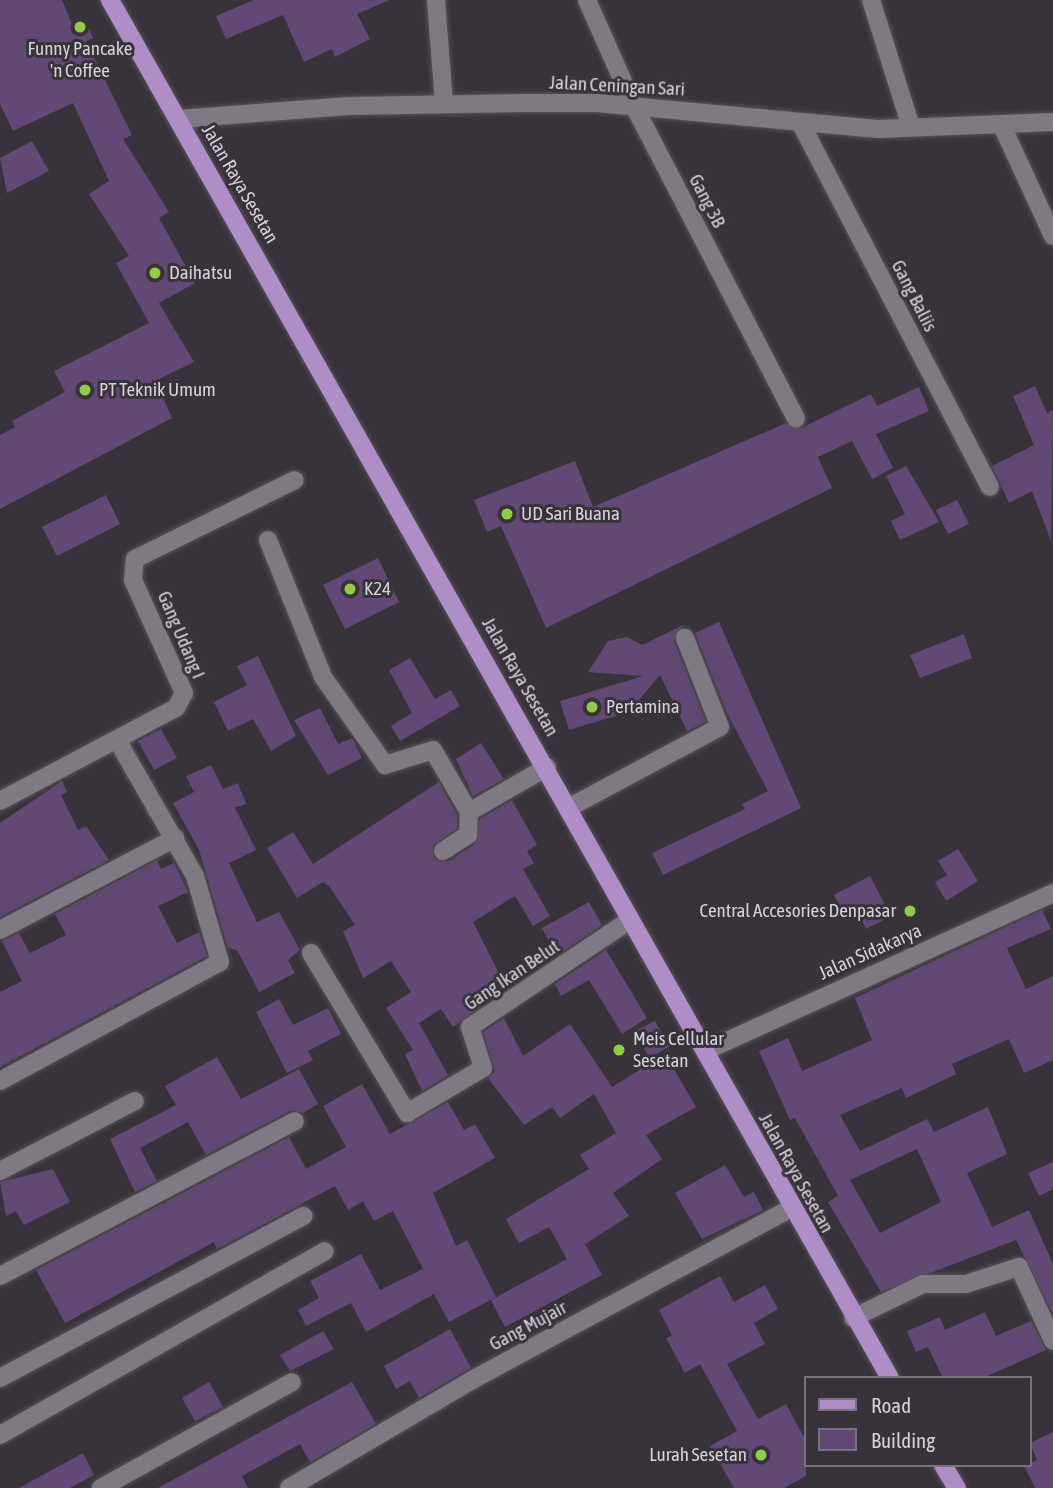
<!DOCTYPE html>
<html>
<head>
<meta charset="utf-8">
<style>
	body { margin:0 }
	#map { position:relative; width:1053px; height:1488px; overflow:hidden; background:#38333b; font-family:"Asap Condensed",sans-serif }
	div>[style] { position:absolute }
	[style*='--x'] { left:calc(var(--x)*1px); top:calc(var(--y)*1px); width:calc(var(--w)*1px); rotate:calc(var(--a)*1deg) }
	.building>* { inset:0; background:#624874 }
	.roads { filter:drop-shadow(0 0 2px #565258) drop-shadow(0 0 2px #565258) }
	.minor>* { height:18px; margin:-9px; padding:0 9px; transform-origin:9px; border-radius:9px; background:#7e7982 }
	.major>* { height:18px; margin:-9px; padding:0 9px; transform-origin:9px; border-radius:9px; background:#af8dc6 }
	.dots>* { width:19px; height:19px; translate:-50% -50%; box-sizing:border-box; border:4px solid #38333b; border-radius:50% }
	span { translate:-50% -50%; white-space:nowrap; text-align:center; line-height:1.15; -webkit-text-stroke:6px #38333b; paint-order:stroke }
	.poi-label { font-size:19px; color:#d5d2d7 }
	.left { translate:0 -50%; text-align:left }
	.right { translate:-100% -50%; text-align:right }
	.street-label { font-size:19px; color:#d5d2d7 }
	.legend { position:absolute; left:804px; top:1376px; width:228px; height:91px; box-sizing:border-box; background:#38333b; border:2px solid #777379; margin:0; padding:9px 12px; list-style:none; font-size:21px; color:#d5d2d7 }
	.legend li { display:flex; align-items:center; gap:14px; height:35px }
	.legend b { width:35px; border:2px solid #777379 }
</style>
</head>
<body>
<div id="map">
	<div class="building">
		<div style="clip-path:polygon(0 0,62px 0,73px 26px,86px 20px,93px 38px,86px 41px,132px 135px,123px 139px,169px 212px,159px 218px,195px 283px,159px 303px,194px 362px,155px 381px,172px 418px,0 509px,0 435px,15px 427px,12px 421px,65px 392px,54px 371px,149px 323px,116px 263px,129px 256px,89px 194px,109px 181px,73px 103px,13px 131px,0 104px)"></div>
		<div style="clip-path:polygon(254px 0,390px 0,357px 14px,370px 39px,335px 57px,332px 49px,304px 62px,283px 15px,226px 39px,216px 16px)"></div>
		<div style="clip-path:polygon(32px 141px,49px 171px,7px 193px,0 158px)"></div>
		<div style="clip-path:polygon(1035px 386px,1047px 413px,1053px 410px,1051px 541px,1032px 491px,1009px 503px,992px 466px,1034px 445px,1013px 396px)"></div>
		<div style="clip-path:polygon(919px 387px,929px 411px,876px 434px,893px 468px,872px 479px,852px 441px,818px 457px,832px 488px,546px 628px,501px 526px,487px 532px,474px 500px,575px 461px,593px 507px,786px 423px,801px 428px,871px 394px,877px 406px)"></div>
		<div style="clip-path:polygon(906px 466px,939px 522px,900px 540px,891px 521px,905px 514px,886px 476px)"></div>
		<div style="clip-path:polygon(106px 495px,120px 524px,57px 556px,42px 527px)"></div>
		<div style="clip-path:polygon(957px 500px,969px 524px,948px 534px,936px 510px)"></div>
		<div style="clip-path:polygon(378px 558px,399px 602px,345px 629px,323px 585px)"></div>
		<div style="clip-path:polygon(719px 622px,801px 808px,663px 875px,652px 853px,745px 809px,742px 804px,768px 791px,727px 713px,695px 633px)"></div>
		<div style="clip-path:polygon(684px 625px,674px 641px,706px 722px,687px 731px,660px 675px,629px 712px,569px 730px,560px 701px,643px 676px,588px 672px,608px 641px,627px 637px,642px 645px)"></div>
		<div style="clip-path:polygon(964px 634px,972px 658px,920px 678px,910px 655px)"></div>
		<div style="clip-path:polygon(258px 656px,296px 736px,271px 751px,253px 719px,228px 731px,214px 702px,247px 685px,237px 666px)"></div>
		<div style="clip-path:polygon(410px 658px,435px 699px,451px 690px,460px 706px,400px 741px,391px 726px,412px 713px,389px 670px)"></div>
		<div style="clip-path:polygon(320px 708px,338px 744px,352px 738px,362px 758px,328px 775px,294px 720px)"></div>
		<div style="clip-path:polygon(161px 729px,177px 758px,154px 770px,138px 741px)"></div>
		<div style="clip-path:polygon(481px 743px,504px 779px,473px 796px,456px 759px)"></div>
		<div style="clip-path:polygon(211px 765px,223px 789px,238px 783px,246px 804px,235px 808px,256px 850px,229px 863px,257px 922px,279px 912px,300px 950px,288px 960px,295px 973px,259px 992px,237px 950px,228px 948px,199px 850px,173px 803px,194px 792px,186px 776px)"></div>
		<div style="clip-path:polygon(62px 781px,67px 792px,61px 795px,78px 830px,86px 826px,109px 860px,0 917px,0 823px)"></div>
		<div style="clip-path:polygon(439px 782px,457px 815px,457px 829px,433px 845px,434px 858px,449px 861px,474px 845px,480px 819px,512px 800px,537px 845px,527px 851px,534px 863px,523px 869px,550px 916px,533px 926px,515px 896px,473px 922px,507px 989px,453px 1027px,441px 1009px,419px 1023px,448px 1075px,422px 1091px,405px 1054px,413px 1050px,386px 1008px,411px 992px,391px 961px,363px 978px,343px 931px,355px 925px,329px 886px,323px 882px,297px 898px,267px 848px,293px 832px,313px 864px)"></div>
		<div style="clip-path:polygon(958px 849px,978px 881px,946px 901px,935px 882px,947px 875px,938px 861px)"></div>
		<div style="clip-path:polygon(157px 860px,161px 869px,174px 863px,188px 892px,158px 906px,177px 943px,199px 932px,207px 956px,0 1067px,0 992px,22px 981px,2px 941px,19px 933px,30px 953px,66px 935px,55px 914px)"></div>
		<div style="clip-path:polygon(870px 876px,891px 916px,866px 929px,858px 913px,846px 918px,834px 895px)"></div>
		<div style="clip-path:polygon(589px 902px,602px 925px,556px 956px,542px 928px)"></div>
		<div style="clip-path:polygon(evenodd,1042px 910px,1051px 929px,1007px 948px,1026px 989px,1053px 976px,1053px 1060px,1024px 1073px,1009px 1039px,952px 1064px,956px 1074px,906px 1098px,902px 1088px,840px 1115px,860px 1151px,927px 1119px,934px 1132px,988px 1107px,1007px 1154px,967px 1173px,992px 1227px,1029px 1210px,1053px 1264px,1053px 1314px,1016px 1240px,881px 1292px,828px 1202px,838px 1196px,795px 1118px,790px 1120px,759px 1051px,788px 1038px,802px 1071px,872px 1040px,855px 998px,1042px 910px,917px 1149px,941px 1202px,880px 1233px,850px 1180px,917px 1149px)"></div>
		<div style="clip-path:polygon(606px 950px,647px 1018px,622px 1034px,589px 980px,561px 996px,555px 984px)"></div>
		<div style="clip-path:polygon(279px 999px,293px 1025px,328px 1008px,341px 1034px,308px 1051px,313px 1060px,287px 1073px,256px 1012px)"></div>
		<div style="clip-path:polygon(504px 1018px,523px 1056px,570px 1024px,612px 1087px,665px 1054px,696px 1107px,646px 1135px,662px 1159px,613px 1193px,629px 1216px,585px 1244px,602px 1275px,505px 1327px,491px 1300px,567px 1259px,549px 1227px,519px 1243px,506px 1219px,589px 1169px,580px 1155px,616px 1133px,594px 1094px,560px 1118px,552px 1107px,524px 1125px,488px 1078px,495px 1072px,483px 1032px)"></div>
		<div style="clip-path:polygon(655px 1021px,669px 1047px,649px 1058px,635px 1031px)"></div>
		<div style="clip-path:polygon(217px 1057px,241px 1099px,299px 1069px,318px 1104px,303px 1113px,290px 1111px,206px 1155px,188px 1122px,140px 1148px,157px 1181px,135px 1192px,110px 1139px,176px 1105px,165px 1086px)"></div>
		<div style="clip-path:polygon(362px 1084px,390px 1134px,448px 1102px,464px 1130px,475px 1124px,495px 1158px,433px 1193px,456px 1246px,467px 1240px,496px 1297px,449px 1322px,434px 1294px,366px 1332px,351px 1303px,306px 1326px,298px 1310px,319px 1298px,310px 1281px,361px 1254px,380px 1290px,423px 1269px,393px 1211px,374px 1221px,363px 1201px,348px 1210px,335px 1186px,217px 1249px,214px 1242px,65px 1323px,36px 1270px,289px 1137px,306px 1169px,346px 1147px,323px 1106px)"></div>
		<div style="clip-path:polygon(1053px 1162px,1053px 1189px,1039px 1196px,1028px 1173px)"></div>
		<div style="clip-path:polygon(725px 1165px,744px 1197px,754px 1192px,763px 1210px,702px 1239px,675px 1193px)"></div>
		<div style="clip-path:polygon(53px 1169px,70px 1202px,24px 1225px,16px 1211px,6px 1216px,0 1182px)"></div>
		<div style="clip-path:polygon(720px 1276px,734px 1302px,765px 1285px,778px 1309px,754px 1323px,765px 1344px,727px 1364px,758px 1419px,786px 1404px,806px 1441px,806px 1476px,784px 1488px,734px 1488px,710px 1446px,737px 1431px,700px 1364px,685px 1373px,666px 1338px,672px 1335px,659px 1310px)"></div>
		<div style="clip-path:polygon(985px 1312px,996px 1336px,1031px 1321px,1046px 1350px,983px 1378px,943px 1378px,928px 1347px,916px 1352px,907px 1331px,940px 1317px,945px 1330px)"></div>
		<div style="clip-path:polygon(450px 1329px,471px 1368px,419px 1398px,410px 1381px,396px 1389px,384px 1366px)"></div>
		<div style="clip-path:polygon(323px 1331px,334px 1349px,290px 1371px,280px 1355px)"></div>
		<div style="clip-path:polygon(209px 1382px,223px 1407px,195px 1421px,182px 1398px)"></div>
		<div style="clip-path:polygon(352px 1382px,376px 1424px,321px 1456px,310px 1462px,300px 1444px,242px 1476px,248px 1488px,158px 1488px)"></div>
		<div style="clip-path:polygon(1053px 1432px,1053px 1488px,1035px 1488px,1024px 1466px,1037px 1460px,1030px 1443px)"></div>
		<div style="clip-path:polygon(83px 1453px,94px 1475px,70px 1488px,19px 1488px)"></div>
	</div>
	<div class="roads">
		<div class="minor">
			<div style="--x:436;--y:0;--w:103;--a:85.6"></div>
			<div style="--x:587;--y:0;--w:116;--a:66.1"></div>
			<div style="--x:634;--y:106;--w:352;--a:62.6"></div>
			<div style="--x:871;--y:0;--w:133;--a:72.5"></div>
			<div style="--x:179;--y:119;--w:169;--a:-4.4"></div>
			<div style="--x:347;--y:106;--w:178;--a:-1"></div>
			<div style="--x:525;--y:103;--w:72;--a:0"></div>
			<div style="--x:597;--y:103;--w:282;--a:5.3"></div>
			<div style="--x:878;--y:129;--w:175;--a:-2.3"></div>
			<div style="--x:801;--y:124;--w:409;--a:62.5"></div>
			<div style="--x:1003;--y:128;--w:119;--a:65.2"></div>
			<div style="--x:268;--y:540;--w:148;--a:68.1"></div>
			<div style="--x:323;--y:677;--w:108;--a:54.8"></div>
			<div style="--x:385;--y:765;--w:50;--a:-17.4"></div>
			<div style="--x:433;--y:750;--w:72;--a:59.9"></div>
			<div style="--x:469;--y:812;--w:90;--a:-30"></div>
			<div style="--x:0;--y:801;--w:199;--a:-27.9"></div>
			<div style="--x:176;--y:708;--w:17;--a:-62"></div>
			<div style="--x:184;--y:693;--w:124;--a:-114.3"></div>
			<div style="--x:133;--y:580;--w:21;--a:-85"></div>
			<div style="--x:135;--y:559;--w:178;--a:-26.3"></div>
			<div style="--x:568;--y:808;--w:172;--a:-28.1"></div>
			<div style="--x:720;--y:727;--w:96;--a:-111.5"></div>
			<div style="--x:443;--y:851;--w:30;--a:-33"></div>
			<div style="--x:468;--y:835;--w:23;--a:-88"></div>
			<div style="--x:0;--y:930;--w:198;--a:-27.7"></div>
			<div style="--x:311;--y:953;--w:187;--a:59"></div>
			<div style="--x:407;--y:1113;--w:88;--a:-30.6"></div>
			<div style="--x:483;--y:1068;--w:43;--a:-107.6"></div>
			<div style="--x:470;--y:1027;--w:192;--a:-33.8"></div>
			<div style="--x:705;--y:1051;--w:382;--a:-24.4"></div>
			<div style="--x:0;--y:1081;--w:250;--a:-28.4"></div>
			<div style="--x:220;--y:962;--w:90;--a:-106.2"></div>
			<div style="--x:195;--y:876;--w:157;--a:-119.8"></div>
			<div style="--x:0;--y:1171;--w:152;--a:-27.4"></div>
			<div style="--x:0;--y:1276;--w:333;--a:-27.7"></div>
			<div style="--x:853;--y:1318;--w:78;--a:-25.9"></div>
			<div style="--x:923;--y:1284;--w:43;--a:0"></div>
			<div style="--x:966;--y:1284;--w:56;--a:-17.8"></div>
			<div style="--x:1019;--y:1267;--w:81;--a:65.3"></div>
			<div style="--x:0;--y:1378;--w:344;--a:-28.1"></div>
			<div style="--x:0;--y:1435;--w:373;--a:-29.5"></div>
			<div style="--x:101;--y:1488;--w:218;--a:-29"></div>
			<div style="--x:289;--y:1488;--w:212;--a:-30.5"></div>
			<div style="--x:472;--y:1380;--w:362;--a:-28.3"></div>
		</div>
		<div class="major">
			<div style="--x:110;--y:0;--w:1583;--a:60.49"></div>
			<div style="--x:943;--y:1465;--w:27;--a:59"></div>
		</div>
	</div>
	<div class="dots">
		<div style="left:80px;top:27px;background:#8fcd42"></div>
		<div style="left:155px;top:273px;background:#8fcd42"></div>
		<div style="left:85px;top:390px;background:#8fcd42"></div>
		<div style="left:507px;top:514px;background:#8fcd42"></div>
		<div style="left:350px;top:589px;background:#8fcd42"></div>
		<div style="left:592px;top:707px;background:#8fcd42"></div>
		<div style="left:910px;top:911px;background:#8fcd42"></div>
		<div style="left:619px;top:1050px;background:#8fcd42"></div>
		<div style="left:761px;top:1455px;background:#8fcd42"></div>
	</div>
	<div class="poi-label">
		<span style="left:80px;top:60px">Funny Pancake<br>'n Coffee</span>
		<span class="left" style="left:169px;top:273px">Daihatsu</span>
		<span class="left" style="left:99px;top:390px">PT Teknik Umum</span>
		<span class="left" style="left:521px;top:514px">UD Sari Buana</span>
		<span class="left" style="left:364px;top:589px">K24</span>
		<span class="left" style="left:606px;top:707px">Pertamina</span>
		<span class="right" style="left:896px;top:911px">Central Accesories Denpasar</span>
		<span class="left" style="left:633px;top:1050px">Meis Cellular<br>Sesetan</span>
		<span class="right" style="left:747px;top:1455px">Lurah Sesetan</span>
	</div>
	<div class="street-label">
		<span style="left:617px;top:86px;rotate:3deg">Jalan Ceningan Sari</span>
		<span style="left:240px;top:184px;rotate:60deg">Jalan Raya Sesetan</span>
		<span style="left:707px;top:201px;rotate:63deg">Gang 3B</span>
		<span style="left:914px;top:296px;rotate:63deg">Gang Baliis</span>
		<span style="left:181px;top:635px;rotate:67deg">Gang Udang I</span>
		<span style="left:520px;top:677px;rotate:60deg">Jalan Raya Sesetan</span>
		<span style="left:870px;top:952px;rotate:-24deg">Jalan Sidakarya</span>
		<span style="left:512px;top:975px;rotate:-34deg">Gang Ikan Belut</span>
		<span style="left:796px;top:1173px;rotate:61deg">Jalan Raya Sesetan</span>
		<span style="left:528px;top:1326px;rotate:-28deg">Gang Mujair</span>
	</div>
	<ul class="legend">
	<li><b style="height:9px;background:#af8dc6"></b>Road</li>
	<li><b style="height:19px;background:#624874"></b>Building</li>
	</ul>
</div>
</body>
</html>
